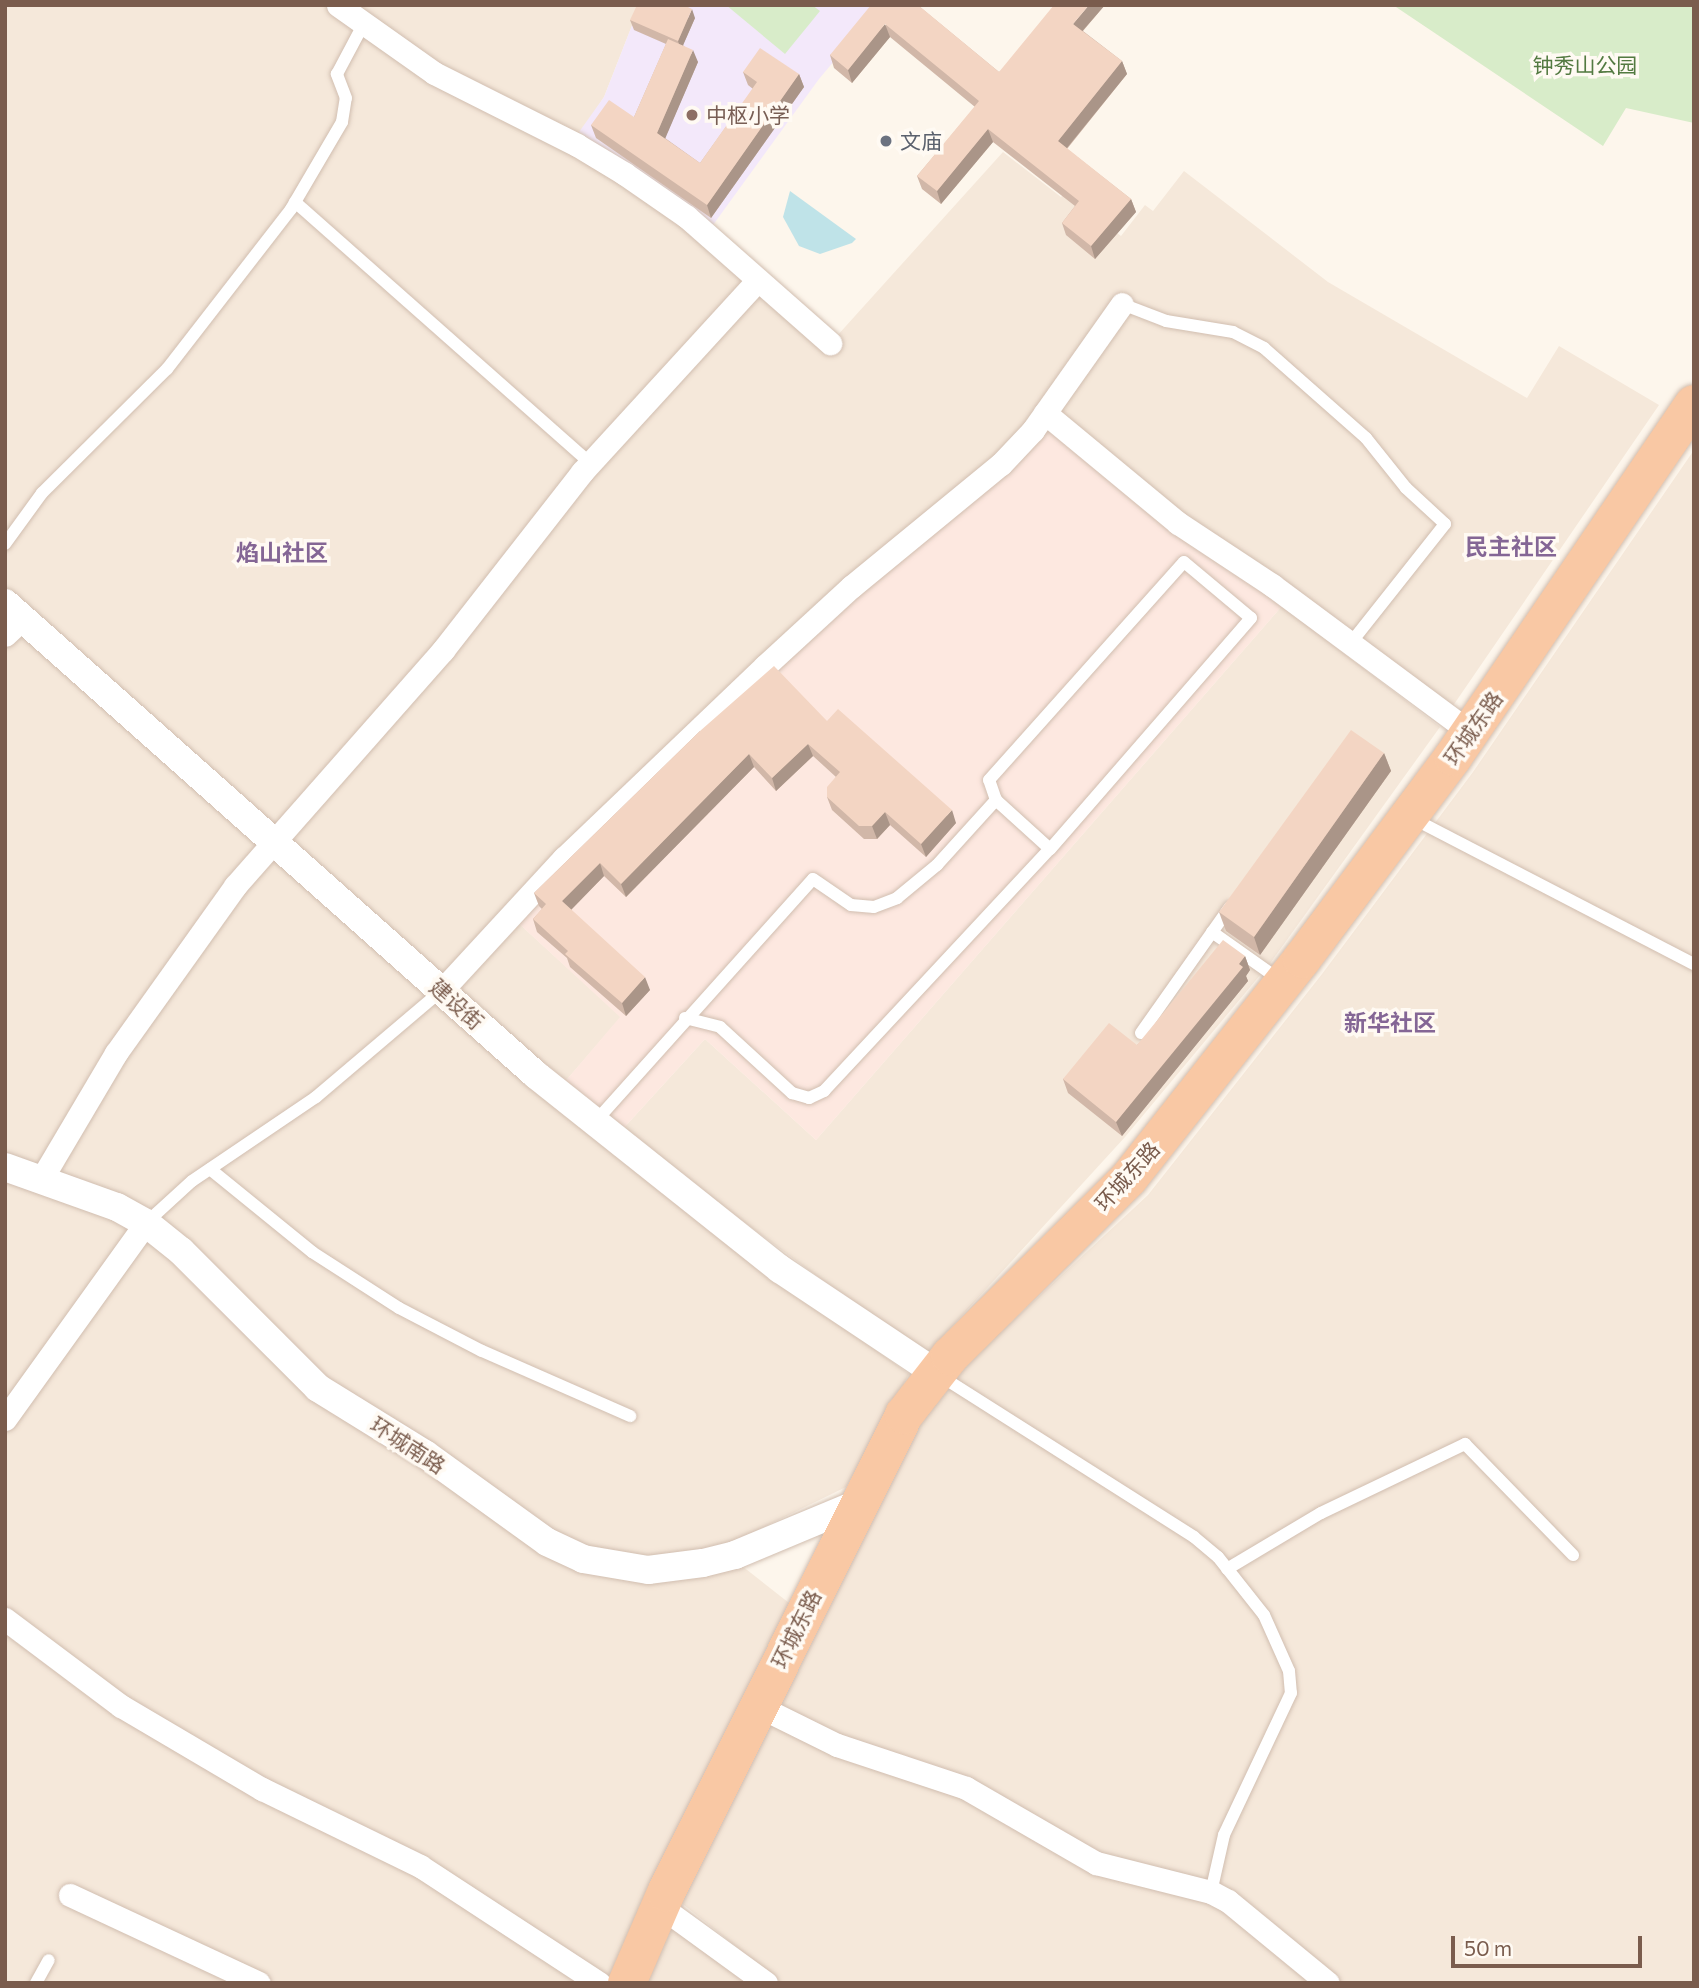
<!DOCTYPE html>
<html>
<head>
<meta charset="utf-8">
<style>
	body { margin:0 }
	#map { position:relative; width:1699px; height:1988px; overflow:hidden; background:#fdf6ec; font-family:Commissioner,"Noto Sans SC",sans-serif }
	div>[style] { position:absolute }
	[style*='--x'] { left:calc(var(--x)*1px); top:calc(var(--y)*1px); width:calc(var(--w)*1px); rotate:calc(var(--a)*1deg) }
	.residential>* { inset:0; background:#f5e8da }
	.commercial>* { inset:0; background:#fde8e0 }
	.education>* { inset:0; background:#f3e8fa }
	.green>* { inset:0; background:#d8ecc9 }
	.water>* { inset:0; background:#bfe3e8 }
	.roads { filter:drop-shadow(0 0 2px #d1beb0) drop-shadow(0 0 2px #d1beb0) }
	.service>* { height:12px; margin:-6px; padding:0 6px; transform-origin:6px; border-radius:6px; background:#fff }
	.minor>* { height:23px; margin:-11.5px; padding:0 11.5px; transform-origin:11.5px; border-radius:11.5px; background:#fff }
	.tertiary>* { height:28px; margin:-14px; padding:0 14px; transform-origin:14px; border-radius:14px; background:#fff }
	.trunk>* { height:38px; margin:-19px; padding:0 19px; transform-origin:19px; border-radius:19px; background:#f9c8a4 }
	.wall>* { inset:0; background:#d1b7a8 }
	.shaded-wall>* { inset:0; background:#aa9588 }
	.building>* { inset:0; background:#f3d5c3 }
	.dots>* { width:19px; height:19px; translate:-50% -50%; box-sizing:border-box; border:4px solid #fffaf3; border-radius:50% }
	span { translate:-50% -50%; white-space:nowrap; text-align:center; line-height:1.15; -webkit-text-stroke:7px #fffaf3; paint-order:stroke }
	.park-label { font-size:21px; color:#537a41 }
	.education-label { font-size:21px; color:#785e54 }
	.left { translate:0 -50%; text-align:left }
	.worship-label { font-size:21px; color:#5b616d }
	.street-label { font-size:21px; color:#7a5c4d }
	.neighbourhood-label { font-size:23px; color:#846695; font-weight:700 }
	.frame { position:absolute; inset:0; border:7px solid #7a5c4d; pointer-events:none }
	.scale { position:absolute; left:1451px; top:1936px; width:191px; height:32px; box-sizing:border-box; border:4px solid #7a5c4d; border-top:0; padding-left:9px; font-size:21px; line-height:24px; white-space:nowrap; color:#7a5c4d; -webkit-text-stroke:5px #fffaf3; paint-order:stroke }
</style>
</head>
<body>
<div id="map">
	<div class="residential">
		<div style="clip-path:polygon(5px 5px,640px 5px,604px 97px,571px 147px,682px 224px,827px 347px,1003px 152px,1061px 197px,1065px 193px,1121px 236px,1145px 205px,1153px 211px,1184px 171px,1328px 282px,1527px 398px,1559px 346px,1659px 405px,1448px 713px,1021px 436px,515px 920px,621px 1017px,563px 1084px,5px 591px)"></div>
		<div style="clip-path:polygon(1694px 450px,1694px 1983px,782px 1983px,679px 1901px,918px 1421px,963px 1367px,1148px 1195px,1322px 974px,1473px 772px)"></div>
		<div style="clip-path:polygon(1282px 606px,1440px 727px,1271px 962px,1125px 1137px,925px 1356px,621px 1131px,705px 1039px,816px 1140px)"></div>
		<div style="clip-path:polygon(5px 615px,774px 1277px,909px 1374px,846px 1487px,731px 1543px,701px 1550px,648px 1557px,587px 1546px,554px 1531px,327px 1378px,190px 1242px,147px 1208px,5px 1153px)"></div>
		<div style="clip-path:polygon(5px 1175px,113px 1214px,543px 1549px,737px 1562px,798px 1610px,614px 1983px,5px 1983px)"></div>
		<div style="clip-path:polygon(666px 1918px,749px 1983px,638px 1983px)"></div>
	</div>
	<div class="commercial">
		<div style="clip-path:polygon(1047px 421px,1282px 606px,816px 1140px,705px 1039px,621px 1131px,563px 1084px,620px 1017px,515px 920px,815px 627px)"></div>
	</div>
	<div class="education">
		<div style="clip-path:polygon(640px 5px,881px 5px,819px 79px,713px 225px,579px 132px,604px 97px)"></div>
	</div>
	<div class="green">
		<div style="clip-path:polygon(726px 5px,812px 5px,820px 11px,785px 54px)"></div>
		<div style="clip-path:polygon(1393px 5px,1694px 5px,1694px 123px,1626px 108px,1603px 146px)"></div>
	</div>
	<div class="water">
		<div style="clip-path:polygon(790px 191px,856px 239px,852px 243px,820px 254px,799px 246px,783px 217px)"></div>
	</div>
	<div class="roads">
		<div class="service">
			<div style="--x:295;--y:202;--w:394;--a:41.5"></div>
			<div style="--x:1122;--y:304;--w:47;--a:21.1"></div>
			<div style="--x:1166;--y:321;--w:68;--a:9.3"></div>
			<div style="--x:1233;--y:332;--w:35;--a:27"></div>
			<div style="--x:1264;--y:348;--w:136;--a:41.4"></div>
			<div style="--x:1366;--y:438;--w:64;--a:51.3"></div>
			<div style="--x:1406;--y:488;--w:53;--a:42.7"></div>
			<div style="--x:1445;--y:524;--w:153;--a:128.4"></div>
			<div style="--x:5;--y:544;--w:63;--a:-54"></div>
			<div style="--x:42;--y:493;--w:176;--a:-44.8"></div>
			<div style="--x:167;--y:369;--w:202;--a:-52.2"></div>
			<div style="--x:291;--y:209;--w:101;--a:-59.6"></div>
			<div style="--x:342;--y:122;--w:24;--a:-81"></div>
			<div style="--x:346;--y:98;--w:26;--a:-111"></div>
			<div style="--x:337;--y:74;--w:55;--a:-62"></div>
			<div style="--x:1412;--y:818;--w:318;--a:27.4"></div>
			<div style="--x:1212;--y:932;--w:83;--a:35.2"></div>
			<div style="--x:685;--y:1018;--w:36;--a:14"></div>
			<div style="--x:720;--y:1027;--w:98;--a:42.5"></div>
			<div style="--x:792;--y:1093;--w:18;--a:16"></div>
			<div style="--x:809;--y:1098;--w:17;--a:-25"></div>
			<div style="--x:824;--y:1091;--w:331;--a:-47"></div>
			<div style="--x:1050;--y:849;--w:73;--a:-137.8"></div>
			<div style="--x:996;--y:800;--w:21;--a:-109"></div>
			<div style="--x:989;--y:780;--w:292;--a:-48.2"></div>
			<div style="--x:1184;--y:562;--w:87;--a:39.9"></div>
			<div style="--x:1251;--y:618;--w:306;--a:131"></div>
			<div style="--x:1141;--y:1033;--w:154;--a:-54.8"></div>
			<div style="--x:595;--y:1122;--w:326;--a:-48.1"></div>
			<div style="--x:813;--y:879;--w:46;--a:34.4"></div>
			<div style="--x:851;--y:905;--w:23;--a:5"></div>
			<div style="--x:874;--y:907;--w:25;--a:-21"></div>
			<div style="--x:897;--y:898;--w:52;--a:-39.5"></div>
			<div style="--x:937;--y:865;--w:88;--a:-47.8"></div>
			<div style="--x:210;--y:1169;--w:132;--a:39.1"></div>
			<div style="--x:312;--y:1252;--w:103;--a:32.8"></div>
			<div style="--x:399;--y:1308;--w:93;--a:27.4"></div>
			<div style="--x:482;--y:1351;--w:162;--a:23.7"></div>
			<div style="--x:146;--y:1223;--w:62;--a:-42.4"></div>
			<div style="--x:192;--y:1181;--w:150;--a:-34.1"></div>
			<div style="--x:316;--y:1097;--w:164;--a:-40.3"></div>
			<div style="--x:939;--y:1375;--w:302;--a:32.4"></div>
			<div style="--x:1194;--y:1537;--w:31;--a:40"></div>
			<div style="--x:1218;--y:1557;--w:74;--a:51.6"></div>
			<div style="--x:1264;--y:1615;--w:61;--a:65.9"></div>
			<div style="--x:1289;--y:1671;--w:22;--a:85"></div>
			<div style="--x:1291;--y:1693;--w:157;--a:115.3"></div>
			<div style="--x:1224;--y:1835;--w:58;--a:102.8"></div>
			<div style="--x:1227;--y:1569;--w:109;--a:-30.8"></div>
			<div style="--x:1321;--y:1513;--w:160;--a:-25.6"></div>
			<div style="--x:1465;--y:1444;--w:155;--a:45.8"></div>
			<div style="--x:36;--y:1983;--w:26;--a:-61"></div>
		</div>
		<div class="minor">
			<div style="--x:338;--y:5;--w:118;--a:35.3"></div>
			<div style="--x:434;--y:73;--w:160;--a:26.7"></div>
			<div style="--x:577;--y:145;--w:56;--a:31.1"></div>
			<div style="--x:625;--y:174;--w:75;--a:34.7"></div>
			<div style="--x:687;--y:217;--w:191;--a:41.4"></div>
			<div style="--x:1045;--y:413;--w:173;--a:39.6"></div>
			<div style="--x:1178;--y:523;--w:113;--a:33.4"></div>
			<div style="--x:1272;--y:585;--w:247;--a:36.6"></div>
			<div style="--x:5;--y:635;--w:25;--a:-43"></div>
			<div style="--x:442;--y:990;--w:180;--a:-47.3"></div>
			<div style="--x:564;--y:858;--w:278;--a:-43.7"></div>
			<div style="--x:765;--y:666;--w:117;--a:-42.6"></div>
			<div style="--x:851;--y:587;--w:194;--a:-39.4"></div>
			<div style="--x:1001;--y:464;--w:47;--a:-46.7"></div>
			<div style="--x:1033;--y:430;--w:154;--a:-54.8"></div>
			<div style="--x:42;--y:1178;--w:145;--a:-59.4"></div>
			<div style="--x:116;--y:1053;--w:205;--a:-54.5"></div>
			<div style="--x:235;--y:886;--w:315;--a:-48.6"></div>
			<div style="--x:443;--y:650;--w:226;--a:-52"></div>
			<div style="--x:582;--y:472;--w:260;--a:-47.5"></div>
			<div style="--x:5;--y:1419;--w:241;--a:-54.3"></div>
			<div style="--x:5;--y:1619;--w:145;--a:36.9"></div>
			<div style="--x:121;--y:1706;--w:164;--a:30.5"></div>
			<div style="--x:262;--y:1789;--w:176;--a:26"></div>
			<div style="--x:420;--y:1866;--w:214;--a:33.2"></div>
			<div style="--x:758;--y:1706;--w:88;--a:26.3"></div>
			<div style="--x:837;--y:1745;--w:136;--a:18.4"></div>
			<div style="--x:966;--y:1788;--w:150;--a:30"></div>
			<div style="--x:1096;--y:1863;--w:119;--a:14.2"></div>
			<div style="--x:1211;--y:1892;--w:19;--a:28"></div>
			<div style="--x:1228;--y:1901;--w:129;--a:39.4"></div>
			<div style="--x:70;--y:1895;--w:208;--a:25"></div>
			<div style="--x:660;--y:1906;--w:131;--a:36"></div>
		</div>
		<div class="tertiary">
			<div style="--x:5;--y:603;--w:710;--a:41.63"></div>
			<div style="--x:536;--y:1075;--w:312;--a:38.5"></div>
			<div style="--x:780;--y:1269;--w:187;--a:33.7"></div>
			<div style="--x:5;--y:1167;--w:119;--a:19.7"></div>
			<div style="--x:117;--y:1207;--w:33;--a:29"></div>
			<div style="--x:146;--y:1223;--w:45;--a:38.7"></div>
			<div style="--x:181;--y:1251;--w:194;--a:45"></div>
			<div style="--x:318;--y:1388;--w:126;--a:31.7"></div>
			<div style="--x:425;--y:1454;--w:150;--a:35.8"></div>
			<div style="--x:547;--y:1542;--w:40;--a:25"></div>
			<div style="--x:583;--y:1559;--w:66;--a:9.6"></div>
			<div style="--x:648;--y:1570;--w:55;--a:-7.3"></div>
			<div style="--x:703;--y:1563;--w:33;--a:-14"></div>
			<div style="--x:735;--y:1555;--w:132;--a:-22.7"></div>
		</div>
		<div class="trunk">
			<div style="--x:627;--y:1983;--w:98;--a:-66.6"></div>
			<div style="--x:666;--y:1893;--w:534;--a:-63.53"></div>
			<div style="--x:904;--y:1415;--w:75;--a:-52.1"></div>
			<div style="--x:950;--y:1356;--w:252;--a:-44.8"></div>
			<div style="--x:1129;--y:1178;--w:279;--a:-51.7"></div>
			<div style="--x:1302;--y:959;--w:252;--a:-53.2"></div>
			<div style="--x:1453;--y:757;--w:427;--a:-55.7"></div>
		</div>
	</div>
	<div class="wall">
		<div style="clip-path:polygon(1105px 5px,1083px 31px,1122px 61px,1127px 74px,1067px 149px,1131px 199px,1136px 212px,1095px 259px,1066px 235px,1062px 223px,1075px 206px,993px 142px,941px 204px,922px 189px,917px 176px,975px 107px,890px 37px,852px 83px,834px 68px,830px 55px,920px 7px,999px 72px)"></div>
		<div style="clip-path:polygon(695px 18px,683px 45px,698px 62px,665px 138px,700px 163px,753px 89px,748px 85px,743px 72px,799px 74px,804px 87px,711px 218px,596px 138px,591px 125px,634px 117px,666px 44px,634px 30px,630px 20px)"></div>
		<div style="clip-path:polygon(827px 721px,956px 823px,926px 857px,890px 825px,877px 839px,864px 839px,832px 810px,827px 797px,836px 777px,813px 756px,776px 791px,754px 767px,626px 897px,604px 876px,571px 910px,650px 990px,626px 1016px,570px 967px,567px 958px,537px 932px,533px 919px,542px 909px,539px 906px,534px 893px,700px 731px)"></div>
		<div style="clip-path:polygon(1384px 753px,1391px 771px,1260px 955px,1226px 931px,1219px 912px)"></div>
		<div style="clip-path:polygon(1245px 956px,1250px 970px,1246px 976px,1248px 981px,1122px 1136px,1068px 1093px,1063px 1079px,1137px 1045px)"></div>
	</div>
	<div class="shaded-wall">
		<div style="clip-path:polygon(1089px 5px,1105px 5px,1078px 36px,1073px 24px)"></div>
		<div style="clip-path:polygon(692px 9px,695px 18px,681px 50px,678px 41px)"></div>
		<div style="clip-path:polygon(885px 24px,890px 37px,852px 83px,848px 70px)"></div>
		<div style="clip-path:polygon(693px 50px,698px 62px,662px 146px,657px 133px)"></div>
		<div style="clip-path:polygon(1122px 61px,1127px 74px,1062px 154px,1058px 141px)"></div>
		<div style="clip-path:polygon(799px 74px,804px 87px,711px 218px,707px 205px)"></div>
		<div style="clip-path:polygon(988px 129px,993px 142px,941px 204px,937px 191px)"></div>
		<div style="clip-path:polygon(1131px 199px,1136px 212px,1095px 259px,1091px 246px)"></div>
		<div style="clip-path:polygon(808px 744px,813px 756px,776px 791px,772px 778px)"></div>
		<div style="clip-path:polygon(1384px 753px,1391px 771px,1260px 955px,1254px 937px)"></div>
		<div style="clip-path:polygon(749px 754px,754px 767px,626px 897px,621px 884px)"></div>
		<div style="clip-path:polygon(952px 810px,956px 823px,926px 857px,921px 844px)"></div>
		<div style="clip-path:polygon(885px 812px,890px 825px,877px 839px,872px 826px)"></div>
		<div style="clip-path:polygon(600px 863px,604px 876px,567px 914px,562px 901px)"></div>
		<div style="clip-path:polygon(1245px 956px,1250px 970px,1246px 976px,1248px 981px,1122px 1136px,1116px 1122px)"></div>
		<div style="clip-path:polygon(645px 977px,650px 990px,626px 1016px,622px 1003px)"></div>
	</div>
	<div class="building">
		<div style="clip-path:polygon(637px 5px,684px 5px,692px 9px,678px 41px,630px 20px)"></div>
		<div style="clip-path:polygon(871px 5px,918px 5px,999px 72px,1054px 5px,1089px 5px,1073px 24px,1122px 61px,1058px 141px,1131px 199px,1091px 246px,1062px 223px,1079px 201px,988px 129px,937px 191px,917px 176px,979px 101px,885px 24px,848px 70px,830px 55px)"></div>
		<div style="clip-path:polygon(668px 39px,693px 50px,657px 133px,700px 163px,757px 82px,743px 72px,760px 48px,799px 74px,707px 205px,591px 125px,609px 100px,634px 117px)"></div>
		<div style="clip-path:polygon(774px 666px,827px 721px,838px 709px,952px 810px,921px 844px,885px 812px,872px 826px,859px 826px,827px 797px,827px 787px,840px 772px,808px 744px,772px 778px,749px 754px,621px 884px,600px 863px,562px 901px,645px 977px,622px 1003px,565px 954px,568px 951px,533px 919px,546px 904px,534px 893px,700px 731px)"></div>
		<div style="clip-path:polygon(1351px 730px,1384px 753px,1254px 937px,1219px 912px)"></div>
		<div style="clip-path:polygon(1223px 940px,1245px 956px,1239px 964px,1243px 967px,1116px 1122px,1063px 1079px,1109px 1023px,1137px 1045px)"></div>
	</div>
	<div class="dots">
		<div style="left:692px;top:115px;background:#8d6e63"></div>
		<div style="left:886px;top:141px;background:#6b7280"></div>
	</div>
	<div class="park-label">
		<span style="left:1585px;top:65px">钟秀山公园</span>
	</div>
	<div class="education-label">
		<span class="left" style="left:706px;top:115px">中枢小学</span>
	</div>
	<div class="worship-label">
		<span class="left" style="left:900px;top:141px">文庙</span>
	</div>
	<div class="street-label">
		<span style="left:1473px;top:728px;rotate:-55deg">环城东路</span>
		<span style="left:457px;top:1004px;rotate:42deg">建设街</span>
		<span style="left:1127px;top:1176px;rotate:-48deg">环城东路</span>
		<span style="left:408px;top:1445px;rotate:33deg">环城南路</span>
		<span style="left:796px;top:1629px;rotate:-64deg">环城东路</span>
	</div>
	<div class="neighbourhood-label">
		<span style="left:1511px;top:546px">民主社区</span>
		<span style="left:282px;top:552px">焰山社区</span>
		<span style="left:1390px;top:1022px">新华社区</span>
	</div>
	<div class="frame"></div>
	<div class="scale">50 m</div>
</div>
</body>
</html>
